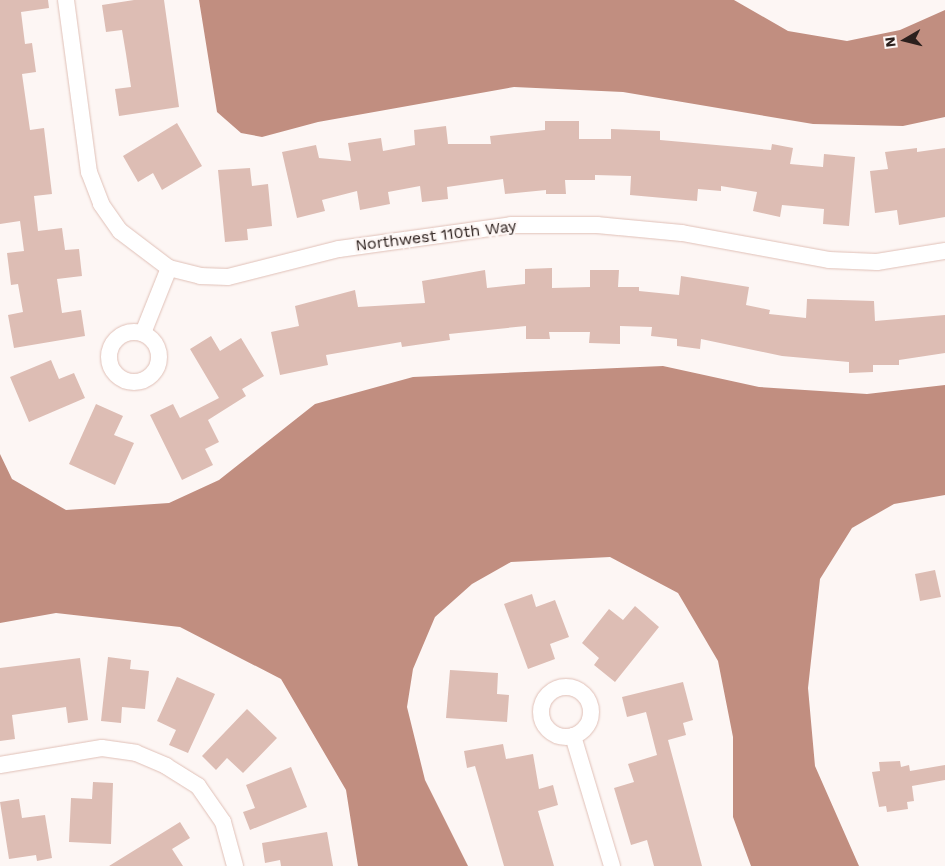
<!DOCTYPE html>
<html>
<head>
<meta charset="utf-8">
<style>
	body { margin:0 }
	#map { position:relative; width:945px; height:866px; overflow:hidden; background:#fdf6f4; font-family:"Work Sans",sans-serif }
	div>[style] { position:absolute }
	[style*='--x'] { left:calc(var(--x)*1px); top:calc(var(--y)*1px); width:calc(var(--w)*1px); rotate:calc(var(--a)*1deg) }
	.water>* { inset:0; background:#c18e80 }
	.building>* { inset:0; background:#ddbdb4 }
	.roads { filter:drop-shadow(0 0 1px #e0c0b7) drop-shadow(0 0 1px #e0c0b7) }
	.minor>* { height:16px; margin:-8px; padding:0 8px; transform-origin:8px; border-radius:8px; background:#fff }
	.minor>.ring { margin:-8px; padding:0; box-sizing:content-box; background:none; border:16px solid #fff; border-radius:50% }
	span { translate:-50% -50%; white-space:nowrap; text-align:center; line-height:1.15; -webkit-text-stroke:4.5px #fdf6f4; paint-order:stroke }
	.street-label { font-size:16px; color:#2c201d }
	.north { position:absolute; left:880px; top:15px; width:50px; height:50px; -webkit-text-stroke:4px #fdf6f4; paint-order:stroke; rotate:262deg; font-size:14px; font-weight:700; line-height:20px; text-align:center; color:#2c201d }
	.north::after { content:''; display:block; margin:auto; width:18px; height:22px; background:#2c201d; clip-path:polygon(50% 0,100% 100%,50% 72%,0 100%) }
</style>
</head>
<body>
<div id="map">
	<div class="water">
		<div style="clip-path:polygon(199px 0,734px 0,788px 31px,847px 41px,900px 30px,945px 10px,945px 117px,903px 126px,813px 124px,623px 92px,514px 87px,318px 122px,262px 137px,241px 133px,217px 112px)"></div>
		<div style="clip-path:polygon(663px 366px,759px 387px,867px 394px,945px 385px,945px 495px,894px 504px,852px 528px,820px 579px,808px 688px,815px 766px,859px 866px,751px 866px,733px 817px,733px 737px,718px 661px,678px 593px,610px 557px,511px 562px,472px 584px,435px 617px,413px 669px,407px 707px,425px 780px,468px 866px,358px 866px,346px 790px,281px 679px,180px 627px,56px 613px,0 623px,0 454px,12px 479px,66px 510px,169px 503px,219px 480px,315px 404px,413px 377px)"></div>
	</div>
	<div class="building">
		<div style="clip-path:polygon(0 0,48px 0,49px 8px,21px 12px,25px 44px,32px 43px,36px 72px,22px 74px,30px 130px,44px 128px,52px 194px,34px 196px,38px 231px,62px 228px,65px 250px,79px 249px,82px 276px,57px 279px,62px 313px,81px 310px,85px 336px,14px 348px,8px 315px,23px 312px,18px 284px,11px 285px,7px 253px,24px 251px,20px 221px,0 224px)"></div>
		<div style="clip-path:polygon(134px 0,164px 0,179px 107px,119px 116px,115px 89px,131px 87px,126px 54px,122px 30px,106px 32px,102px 5px)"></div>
		<div style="clip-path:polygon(545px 121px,579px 121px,579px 139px,611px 139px,611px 129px,660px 131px,660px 140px,771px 150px,772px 144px,793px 148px,790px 164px,823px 167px,824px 154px,855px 157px,849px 226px,823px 224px,824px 209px,782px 205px,780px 217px,753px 211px,757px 192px,721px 186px,721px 191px,698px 189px,697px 201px,630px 195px,631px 176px,595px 175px,595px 180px,565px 180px,566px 194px,546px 194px,546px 190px,505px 194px,503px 179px,447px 187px,448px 199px,422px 202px,420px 186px,388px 192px,390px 204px,360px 210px,357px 191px,322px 200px,325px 211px,297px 218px,282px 152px,316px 145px,319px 158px,351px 161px,348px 143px,381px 138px,383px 151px,415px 145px,414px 130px,446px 126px,448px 144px,491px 144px,490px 136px,545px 130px)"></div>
		<div style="clip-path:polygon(177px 123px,202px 166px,162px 190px,153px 173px,138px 182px,123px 156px)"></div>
		<div style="clip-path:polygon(917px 148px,917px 152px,945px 148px,945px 217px,899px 225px,897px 210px,875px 213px,870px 171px,888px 169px,885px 152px)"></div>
		<div style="clip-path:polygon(250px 168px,252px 186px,268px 184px,272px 226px,247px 229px,248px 240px,225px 242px,218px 170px)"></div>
		<div style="clip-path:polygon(552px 268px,552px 288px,590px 287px,590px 270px,619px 270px,618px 287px,639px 287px,639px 291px,679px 295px,681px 276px,749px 287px,746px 305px,770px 310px,769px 314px,806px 318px,807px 299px,874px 301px,875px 321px,945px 315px,945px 353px,899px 360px,899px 365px,873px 365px,873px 372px,849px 373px,849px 362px,782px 356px,701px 339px,700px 349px,677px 346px,677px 339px,651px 336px,652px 327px,620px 326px,620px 344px,589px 343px,590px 332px,549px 332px,550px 339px,526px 339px,526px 326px,449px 334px,450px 340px,402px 347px,401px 342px,326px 355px,328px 365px,280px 375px,271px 332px,299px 326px,295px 306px,355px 290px,358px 307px,425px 303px,422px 281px,485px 270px,487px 288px,525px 284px,525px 269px)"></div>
		<div style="clip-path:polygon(211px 336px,220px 351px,241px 338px,264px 376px,242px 389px,246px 396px,208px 420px,219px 442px,205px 449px,213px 465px,182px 480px,150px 415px,173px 404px,180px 418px,219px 398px,190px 349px)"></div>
		<div style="clip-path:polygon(51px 360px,59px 379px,74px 373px,85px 398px,29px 422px,10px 377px)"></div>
		<div style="clip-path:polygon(96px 404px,123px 416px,114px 435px,134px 443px,115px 485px,69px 464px)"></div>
		<div style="clip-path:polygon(935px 570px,941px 597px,920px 601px,915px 574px)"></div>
		<div style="clip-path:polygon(532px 594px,536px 607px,555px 600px,569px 637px,550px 644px,555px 659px,528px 669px,504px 604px)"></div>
		<div style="clip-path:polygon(635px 606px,659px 627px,615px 682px,594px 665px,599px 658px,582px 643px,609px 609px,623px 620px)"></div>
		<div style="clip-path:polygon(108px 657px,131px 660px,130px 669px,149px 671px,145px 709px,122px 707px,121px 723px,101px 721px)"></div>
		<div style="clip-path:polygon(80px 658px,88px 720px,68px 723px,66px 707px,12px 715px,15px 739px,0 741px,0 668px)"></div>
		<div style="clip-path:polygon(450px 670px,498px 673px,497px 694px,509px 695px,507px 722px,446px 718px)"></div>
		<div style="clip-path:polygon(177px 677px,215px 694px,188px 753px,169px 745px,176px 730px,157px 721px)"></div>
		<div style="clip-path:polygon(683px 682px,693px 720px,683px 723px,686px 735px,668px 740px,702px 866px,654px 866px,647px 840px,631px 845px,614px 788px,634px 782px,628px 764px,657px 755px,646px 712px,627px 717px,622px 697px)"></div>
		<div style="clip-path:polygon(247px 709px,277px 738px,243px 773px,227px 758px,216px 770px,202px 756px)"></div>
		<div style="clip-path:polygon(503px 744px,506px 759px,533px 754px,539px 789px,553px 785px,558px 805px,538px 811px,554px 866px,504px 866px,475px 766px,467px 768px,464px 751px)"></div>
		<div style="clip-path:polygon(900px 761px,901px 767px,909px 765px,910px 771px,945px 765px,945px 780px,912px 786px,914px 801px,907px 802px,908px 809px,887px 812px,886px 806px,879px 807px,872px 772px,880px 771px,879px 762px)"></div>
		<div style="clip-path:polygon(291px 767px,307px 807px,250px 830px,243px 812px,255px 808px,246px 785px)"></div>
		<div style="clip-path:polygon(93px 782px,113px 783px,111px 844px,69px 842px,71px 798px,92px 799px)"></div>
		<div style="clip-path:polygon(19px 799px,22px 818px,45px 815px,52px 858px,37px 861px,36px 855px,9px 859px,0 802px)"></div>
		<div style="clip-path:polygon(180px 822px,190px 838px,172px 849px,183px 866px,109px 866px)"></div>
		<div style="clip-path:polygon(327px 832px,333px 866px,281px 866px,280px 860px,265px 863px,262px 843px)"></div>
	</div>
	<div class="roads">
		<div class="minor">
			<div style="--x:66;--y:0;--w:174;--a:82.4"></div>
			<div style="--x:89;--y:172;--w:34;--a:69"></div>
			<div style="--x:101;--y:204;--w:33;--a:55"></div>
			<div style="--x:120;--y:231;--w:61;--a:37.1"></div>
			<div style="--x:169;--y:268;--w:32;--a:14"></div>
			<div style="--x:200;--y:276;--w:28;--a:2"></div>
			<div style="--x:228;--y:277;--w:114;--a:-14.2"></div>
			<div style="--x:339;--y:249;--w:174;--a:-7.9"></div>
			<div style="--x:511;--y:225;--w:86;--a:0"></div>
			<div style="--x:597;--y:225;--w:85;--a:5.4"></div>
			<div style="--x:682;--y:233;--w:149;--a:10.4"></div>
			<div style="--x:829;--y:260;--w:48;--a:2.4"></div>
			<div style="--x:877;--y:262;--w:69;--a:-9.2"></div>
			<div class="ring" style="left:109px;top:332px;width:34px;height:34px"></div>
			<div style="--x:143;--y:333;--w:70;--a:-68.2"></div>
			<div class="ring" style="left:541px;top:687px;width:34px;height:34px"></div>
			<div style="--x:573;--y:736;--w:136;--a:73.3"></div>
			<div style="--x:0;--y:765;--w:103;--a:-9.5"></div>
			<div style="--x:102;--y:748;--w:34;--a:8"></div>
			<div style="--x:136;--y:753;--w:33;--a:23"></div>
			<div style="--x:166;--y:766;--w:38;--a:32"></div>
			<div style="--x:198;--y:786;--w:44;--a:55.2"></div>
			<div style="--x:223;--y:822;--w:46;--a:74.7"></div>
		</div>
	</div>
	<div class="street-label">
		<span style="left:436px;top:236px;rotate:-7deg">Northwest 110th Way</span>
	</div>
	<div class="north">N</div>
</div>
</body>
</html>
